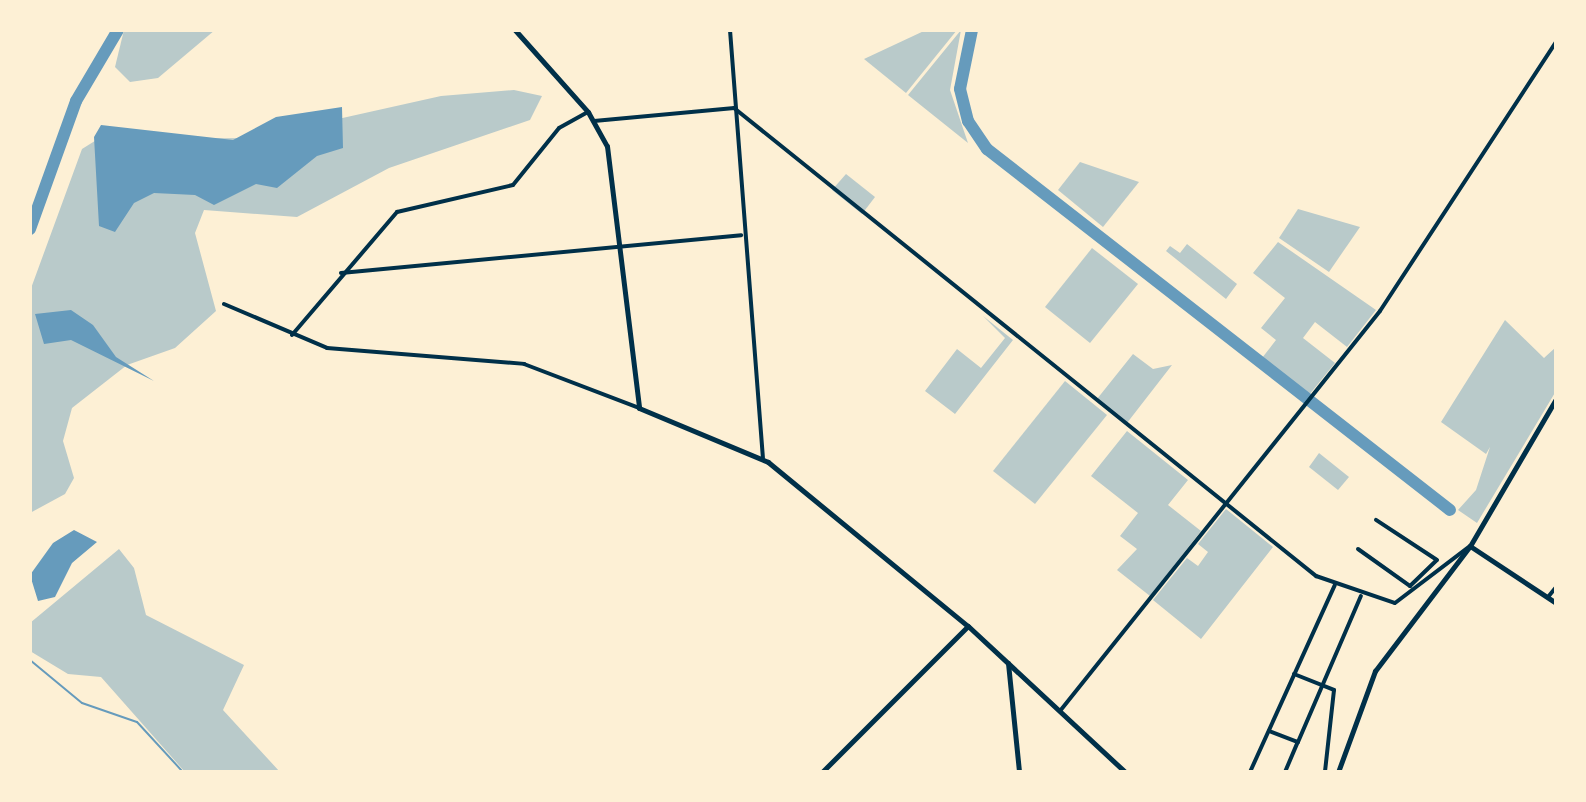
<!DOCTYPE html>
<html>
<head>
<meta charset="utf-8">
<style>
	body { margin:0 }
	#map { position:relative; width:1586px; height:802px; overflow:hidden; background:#fdf0d5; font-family:"Noto Sans",sans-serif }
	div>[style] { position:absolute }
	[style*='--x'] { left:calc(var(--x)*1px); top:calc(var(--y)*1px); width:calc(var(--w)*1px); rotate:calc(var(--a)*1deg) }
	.green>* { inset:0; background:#b9caca }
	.water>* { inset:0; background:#669bbc }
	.stream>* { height:2px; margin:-1px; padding:0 1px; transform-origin:1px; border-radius:1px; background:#669bbc }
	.river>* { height:12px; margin:-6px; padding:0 6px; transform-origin:6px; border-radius:6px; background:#669bbc }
	.minor>* { height:4px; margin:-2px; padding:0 2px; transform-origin:2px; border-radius:2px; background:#003049 }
	.tertiary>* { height:5px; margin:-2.5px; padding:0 2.5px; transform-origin:2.5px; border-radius:2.5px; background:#003049 }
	span { translate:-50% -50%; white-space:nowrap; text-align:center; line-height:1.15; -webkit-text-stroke:8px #fdf0d5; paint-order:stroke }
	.frame { position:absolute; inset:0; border:32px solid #fdf0d5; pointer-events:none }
</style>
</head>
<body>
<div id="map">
	<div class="green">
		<div style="clip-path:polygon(124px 30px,215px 30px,158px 78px,130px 82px,115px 67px)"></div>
		<div style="clip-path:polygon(926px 30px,957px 30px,906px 93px,864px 59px)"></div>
		<div style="clip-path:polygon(961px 30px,950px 90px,968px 143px,908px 95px)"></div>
		<div style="clip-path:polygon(514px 90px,542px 96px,530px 120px,389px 168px,297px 217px,204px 210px,195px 233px,216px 311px,175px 348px,127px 365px,72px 408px,63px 441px,74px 478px,65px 494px,30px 513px,30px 291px,82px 149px,98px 139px,253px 138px,441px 96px)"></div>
		<div style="clip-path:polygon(1080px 162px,1139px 182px,1103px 227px,1058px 190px)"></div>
		<div style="clip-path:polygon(846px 174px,875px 197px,862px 214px,832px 190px)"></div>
		<div style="clip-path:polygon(1298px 209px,1360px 227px,1329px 272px,1279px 238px)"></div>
		<div style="clip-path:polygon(1278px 242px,1376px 310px,1347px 347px,1315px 322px,1303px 338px,1335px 363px,1309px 395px,1262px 358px,1276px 340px,1261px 328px,1285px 298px,1253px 273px)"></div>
		<div style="clip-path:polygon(1187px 244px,1237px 284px,1226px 299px,1166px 251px,1170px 246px,1180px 253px)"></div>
		<div style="clip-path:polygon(1092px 248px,1138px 284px,1090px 343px,1045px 307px)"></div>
		<div style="clip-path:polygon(983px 316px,1013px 340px,955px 414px,925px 391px,957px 349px,981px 368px,1005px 338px)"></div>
		<div style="clip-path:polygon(1505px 320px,1544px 358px,1556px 347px,1556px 391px,1477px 523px,1458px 510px,1476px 490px,1490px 447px,1486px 454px,1441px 422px)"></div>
		<div style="clip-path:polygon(1133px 354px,1153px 369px,1172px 365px,1127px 423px,1097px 399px)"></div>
		<div style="clip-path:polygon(1065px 381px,1107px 415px,1035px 504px,993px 471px)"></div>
		<div style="clip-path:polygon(1127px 431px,1188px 480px,1168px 505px,1201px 531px,1150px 596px,1117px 570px,1137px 549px,1120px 536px,1138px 513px,1091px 476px)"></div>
		<div style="clip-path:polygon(1319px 453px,1349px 477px,1338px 490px,1309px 467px)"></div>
		<div style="clip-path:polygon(1226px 509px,1273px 547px,1201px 639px,1153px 600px,1187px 558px,1198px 566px,1208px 552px,1198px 544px)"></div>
		<div style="clip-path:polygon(119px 549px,134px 568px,146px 615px,244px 665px,223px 710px,280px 772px,185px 772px,101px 677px,68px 674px,30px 651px,30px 623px)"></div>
	</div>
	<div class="water">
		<div style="clip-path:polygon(342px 107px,343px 148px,317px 156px,277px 188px,256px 184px,214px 205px,195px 195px,154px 193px,134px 203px,115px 232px,99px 226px,94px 137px,101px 125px,233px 140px,276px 117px)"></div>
		<div style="clip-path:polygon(71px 310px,93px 325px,116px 357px,154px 381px,71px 340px,44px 344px,35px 314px)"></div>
		<div style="clip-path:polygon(74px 530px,97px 542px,72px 563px,55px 597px,38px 601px,30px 575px,53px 543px)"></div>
	</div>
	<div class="stream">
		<div style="--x:30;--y:660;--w:67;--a:39.6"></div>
		<div style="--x:82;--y:703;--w:58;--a:19.1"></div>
		<div style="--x:137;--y:722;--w:68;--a:47.4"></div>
	</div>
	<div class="river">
		<div style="--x:972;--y:30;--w:60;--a:101.5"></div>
		<div style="--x:960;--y:89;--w:33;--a:76"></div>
		<div style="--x:968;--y:121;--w:34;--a:56"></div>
		<div style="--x:987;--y:149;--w:587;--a:37.94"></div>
		<div style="--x:30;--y:229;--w:136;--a:-70.2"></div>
		<div style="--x:76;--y:101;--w:82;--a:-59.4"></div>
	</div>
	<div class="minor">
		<div style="--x:730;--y:30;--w:429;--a:85.6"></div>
		<div style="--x:734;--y:108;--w:747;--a:38.8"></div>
		<div style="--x:1316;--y:576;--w:83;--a:18.9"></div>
		<div style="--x:1395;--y:603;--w:94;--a:-37.2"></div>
		<div style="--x:594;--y:121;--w:141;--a:-5.3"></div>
		<div style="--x:341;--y:273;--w:402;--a:-5.4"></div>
		<div style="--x:224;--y:304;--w:112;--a:23.1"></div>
		<div style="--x:327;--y:348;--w:198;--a:4.6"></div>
		<div style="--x:524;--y:364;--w:123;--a:20.9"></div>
		<div style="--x:292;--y:335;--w:162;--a:-49.5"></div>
		<div style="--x:397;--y:212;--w:119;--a:-13.1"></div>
		<div style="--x:513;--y:185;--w:73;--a:-51.1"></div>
		<div style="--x:559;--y:128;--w:33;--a:-29"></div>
		<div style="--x:1358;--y:549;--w:64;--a:35.4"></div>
		<div style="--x:1410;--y:586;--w:37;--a:-44"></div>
		<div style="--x:1437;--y:560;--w:73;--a:-146.7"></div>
		<div style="--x:1548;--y:597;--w:13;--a:-51"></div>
		<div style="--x:1294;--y:674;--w:43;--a:21.8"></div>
		<div style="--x:1334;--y:690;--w:82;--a:96.3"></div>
		<div style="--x:1060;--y:711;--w:512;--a:-51.34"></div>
		<div style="--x:1380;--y:311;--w:321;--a:-56.8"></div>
		<div style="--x:1269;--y:731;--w:31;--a:21"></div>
		<div style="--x:1298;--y:742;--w:159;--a:-66.7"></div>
		<div style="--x:1250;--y:772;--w:205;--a:-65.6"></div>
		<div style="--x:1285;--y:772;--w:33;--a:-67"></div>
	</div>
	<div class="tertiary">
		<div style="--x:515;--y:30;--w:110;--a:48.3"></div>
		<div style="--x:588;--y:112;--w:39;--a:61"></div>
		<div style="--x:607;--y:146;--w:264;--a:83"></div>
		<div style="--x:639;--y:408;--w:140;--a:22.7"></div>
		<div style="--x:768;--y:462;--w:259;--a:39.4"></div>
		<div style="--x:968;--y:626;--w:214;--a:42.9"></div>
		<div style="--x:1470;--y:546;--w:103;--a:33.5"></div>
		<div style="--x:1008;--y:663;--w:110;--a:84.2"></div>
		<div style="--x:822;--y:772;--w:206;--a:-45"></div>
		<div style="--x:1338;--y:772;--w:108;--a:-69.9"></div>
		<div style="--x:1375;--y:671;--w:157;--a:-52.8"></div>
		<div style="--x:1470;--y:546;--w:170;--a:-59.7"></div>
	</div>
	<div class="frame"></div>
</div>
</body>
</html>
